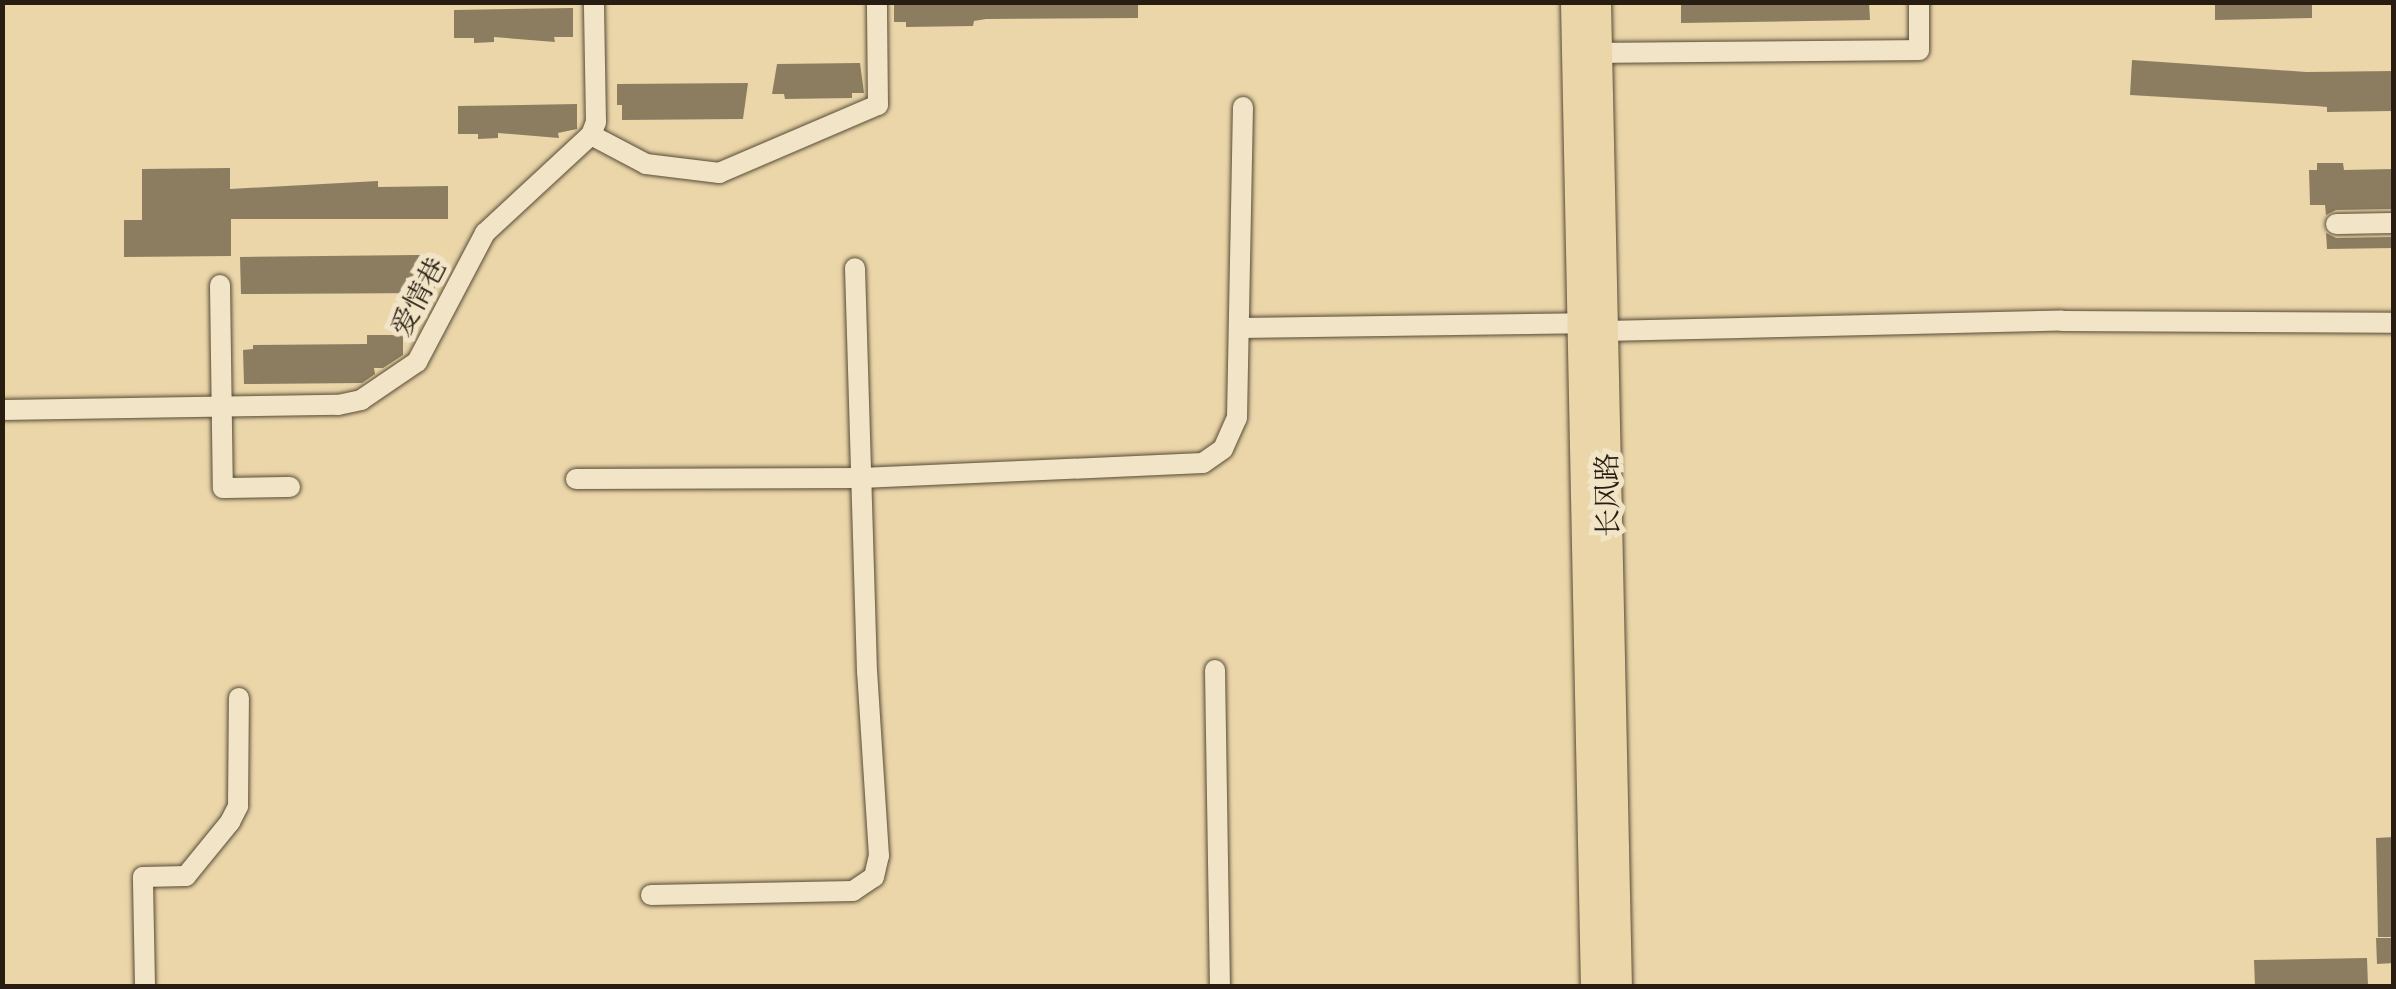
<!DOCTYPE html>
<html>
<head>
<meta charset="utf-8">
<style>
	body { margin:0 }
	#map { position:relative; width:2396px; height:989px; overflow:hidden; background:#ead6a9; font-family:Alegreya,"Noto Serif SC",serif }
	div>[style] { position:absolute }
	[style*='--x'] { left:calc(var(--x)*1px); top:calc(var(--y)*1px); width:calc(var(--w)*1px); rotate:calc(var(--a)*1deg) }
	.building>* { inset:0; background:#8c7d60 }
	.roads { filter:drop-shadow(0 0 2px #584b36) drop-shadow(0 0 2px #584b36) }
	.minor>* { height:20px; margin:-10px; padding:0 10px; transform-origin:10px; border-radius:10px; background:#f1e4c7 }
	.major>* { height:28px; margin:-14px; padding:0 14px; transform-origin:14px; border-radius:14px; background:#ead6a9 }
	span { translate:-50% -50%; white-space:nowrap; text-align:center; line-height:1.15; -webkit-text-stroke:10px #f1e4c7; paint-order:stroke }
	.street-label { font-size:28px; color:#271d10 }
	.frame { position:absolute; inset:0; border:5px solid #271d10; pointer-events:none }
</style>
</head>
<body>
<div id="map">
	<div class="building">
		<div style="clip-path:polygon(1138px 2px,1138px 18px,986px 19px,974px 21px,973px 26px,906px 27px,906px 22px,894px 22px,894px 4px,898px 2px)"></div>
		<div style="clip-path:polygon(1681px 2px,1869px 2px,1870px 20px,1681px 23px)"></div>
		<div style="clip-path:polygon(2215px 2px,2312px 2px,2312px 18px,2215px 20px)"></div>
		<div style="clip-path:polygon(573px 8px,573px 37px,554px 37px,555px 42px,494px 37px,494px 42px,474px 43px,474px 38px,454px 38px,454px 10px)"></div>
		<div style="clip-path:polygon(2132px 60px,2306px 72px,2394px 71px,2394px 106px,2392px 111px,2327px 112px,2327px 107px,2316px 106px,2130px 95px)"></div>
		<div style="clip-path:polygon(860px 63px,864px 93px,852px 93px,852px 98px,785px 99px,784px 94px,772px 94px,777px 64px)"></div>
		<div style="clip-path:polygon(748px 83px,743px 119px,622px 120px,622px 105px,617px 105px,617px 84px)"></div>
		<div style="clip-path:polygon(577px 104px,577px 129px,558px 133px,559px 138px,498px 133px,498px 138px,478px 139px,478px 134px,458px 134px,458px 106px)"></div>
		<div style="clip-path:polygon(2317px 163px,2343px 163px,2344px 170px,2394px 169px,2394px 209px,2336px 210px,2326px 215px,2325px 205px,2310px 205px,2309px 170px,2317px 170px)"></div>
		<div style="clip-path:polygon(230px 168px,230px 189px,378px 181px,378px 187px,448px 186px,448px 219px,231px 219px,231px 256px,124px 257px,124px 220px,142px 220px,142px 169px)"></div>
		<div style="clip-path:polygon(2326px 233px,2336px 238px,2394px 237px,2394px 248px,2327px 249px)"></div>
		<div style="clip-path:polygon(417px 255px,435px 255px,435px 293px,241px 294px,240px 257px)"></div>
		<div style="clip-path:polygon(367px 335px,403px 335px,403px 355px,383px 368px,374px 368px,375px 374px,362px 383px,244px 384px,243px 350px,253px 349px,253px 345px,367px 344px)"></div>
		<div style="clip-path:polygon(2394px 837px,2394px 937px,2378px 937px,2376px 838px)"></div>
		<div style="clip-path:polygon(2376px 938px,2394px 938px,2394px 963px,2377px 964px)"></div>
		<div style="clip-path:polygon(2367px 958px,2368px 986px,2255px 986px,2254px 960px)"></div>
	</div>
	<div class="roads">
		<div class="minor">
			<div style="--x:1598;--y:53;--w:321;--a:-0.5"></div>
			<div style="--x:1919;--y:50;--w:48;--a:-90"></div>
			<div style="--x:591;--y:135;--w:62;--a:27.8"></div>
			<div style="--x:646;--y:164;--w:74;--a:7"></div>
			<div style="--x:719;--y:173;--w:173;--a:-23.2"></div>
			<div style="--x:878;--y:105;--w:103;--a:-90.6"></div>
			<div style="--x:2336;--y:224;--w:58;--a:-1"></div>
			<div style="--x:220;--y:285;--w:203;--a:89.2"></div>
			<div style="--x:223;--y:488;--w:67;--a:-0.9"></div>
			<div style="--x:1240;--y:328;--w:342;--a:-0.8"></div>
			<div style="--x:1604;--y:331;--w:458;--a:-1.3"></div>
			<div style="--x:2062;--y:321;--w:332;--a:0.3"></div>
			<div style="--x:2;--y:410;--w:336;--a:-0.9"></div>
			<div style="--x:338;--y:405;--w:24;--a:-12"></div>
			<div style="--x:361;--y:400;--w:68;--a:-34.2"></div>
			<div style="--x:417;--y:362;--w:146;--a:-62.2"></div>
			<div style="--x:485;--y:233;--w:144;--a:-42.8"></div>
			<div style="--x:591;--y:135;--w:14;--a:-69"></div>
			<div style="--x:596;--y:122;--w:120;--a:-91"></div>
			<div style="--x:576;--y:479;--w:285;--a:-0.2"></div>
			<div style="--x:861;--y:478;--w:342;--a:-2.5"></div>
			<div style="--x:1203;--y:463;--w:24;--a:-35"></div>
			<div style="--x:1223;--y:449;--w:34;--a:-66"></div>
			<div style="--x:1237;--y:418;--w:311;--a:-88.9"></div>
			<div style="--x:1215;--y:670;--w:316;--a:89.1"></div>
			<div style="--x:651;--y:895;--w:202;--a:-1.1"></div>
			<div style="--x:853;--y:891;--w:25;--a:-34"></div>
			<div style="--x:874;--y:877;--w:22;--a:-77"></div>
			<div style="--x:879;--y:856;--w:184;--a:-93.7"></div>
			<div style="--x:867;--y:672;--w:404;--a:-91.7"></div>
			<div style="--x:145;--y:986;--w:109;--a:-91.1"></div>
			<div style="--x:143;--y:877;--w:43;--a:-1.3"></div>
			<div style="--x:186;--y:876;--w:70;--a:-50.8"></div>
			<div style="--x:230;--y:822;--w:18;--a:-63"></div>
			<div style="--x:238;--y:806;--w:108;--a:-89.5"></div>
		</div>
		<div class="major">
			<div style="--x:1575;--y:2;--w:984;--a:88.84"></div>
			<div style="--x:1597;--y:2;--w:984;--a:88.78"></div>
		</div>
	</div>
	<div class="street-label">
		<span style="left:419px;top:297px;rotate:-62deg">爱情巷</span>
		<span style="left:1608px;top:495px;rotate:-91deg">长风路</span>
	</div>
	<div class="frame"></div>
</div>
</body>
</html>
